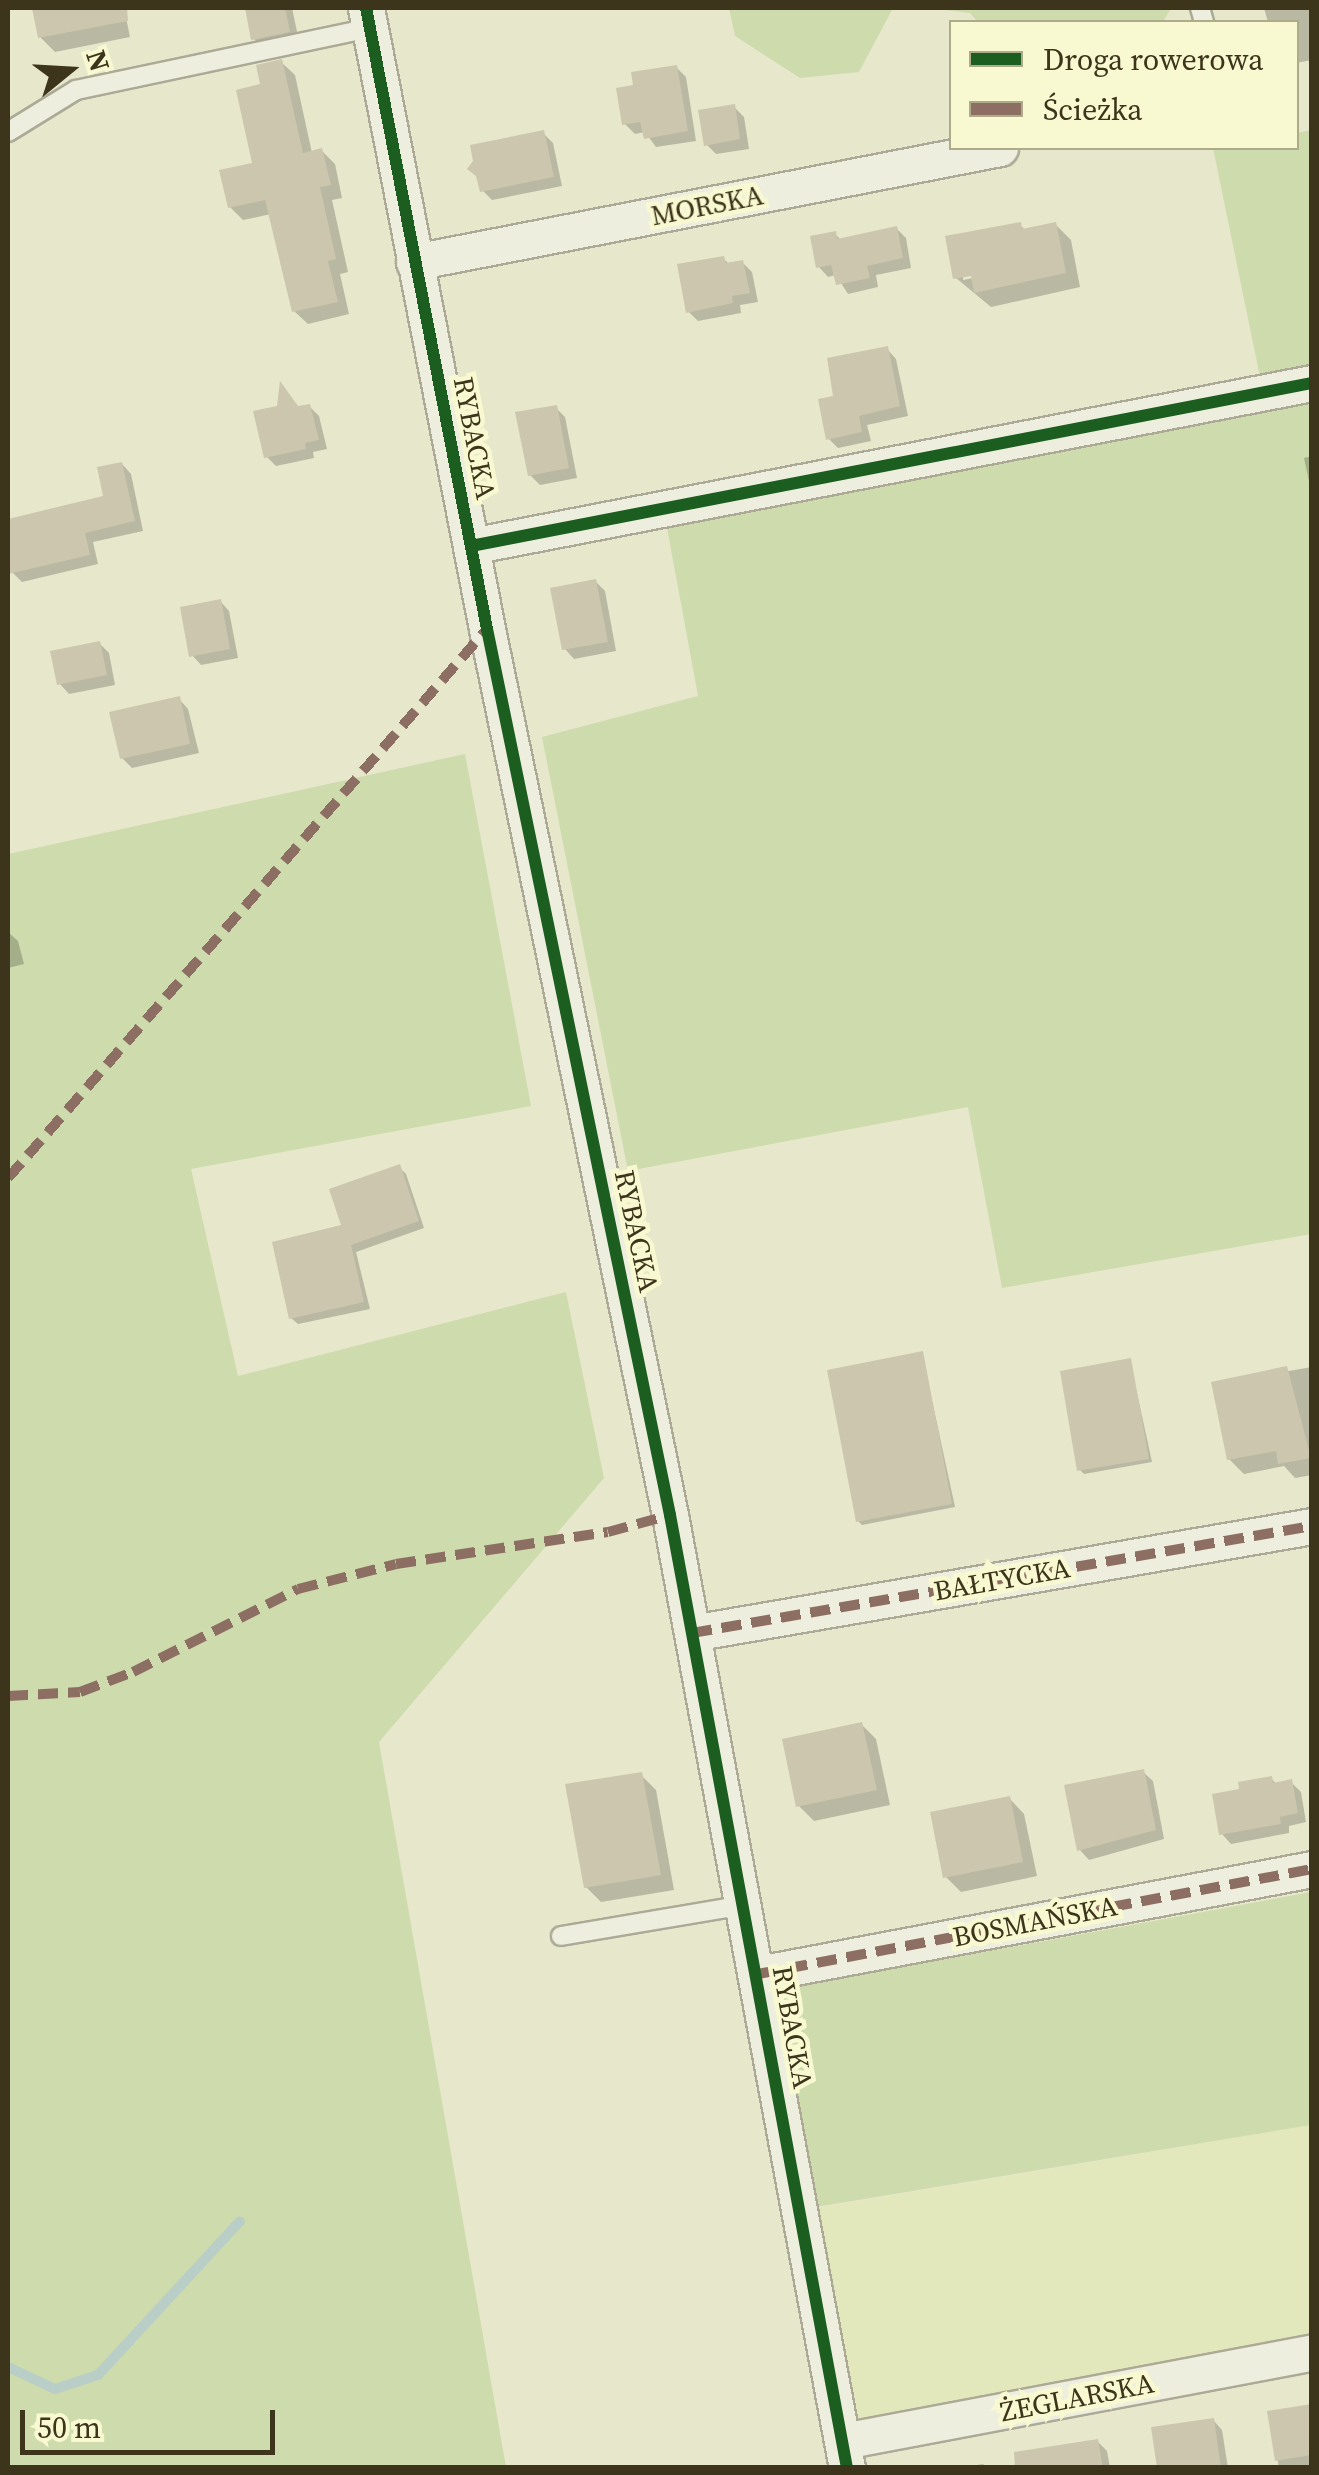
<!DOCTYPE html>
<html>
<head>
<meta charset="utf-8">
<style>
	body { margin:0 }
	#map { position:relative; width:1319px; height:2475px; overflow:hidden; background:#e7e7cc; font-family:"Source Serif 4",serif }
	div>[style] { position:absolute }
	.farmland>* { inset:0; background:#e3e8bc }
	.green>* { inset:0; background:#cddbad }
	.shadow>* { inset:0; background:#0003 }
	.stream>* { height:10px; margin:-5px; padding:0 5px; transform-origin:5px; border-radius:5px; background:#b8cec6 }
	.building>* { inset:0; background:#cbc6ad }
	.roads { filter:drop-shadow(2px 0 #acaa96) drop-shadow(-2px 0 #acaa96) drop-shadow(0 2px #acaa96) drop-shadow(0 -2px #acaa96) }
	.service>* { height:18px; margin:-9px; padding:0 9px; transform-origin:9px; border-radius:9px; background:#eeeedf }
	.minor>* { height:35px; margin:-17.5px; padding:0 17.5px; transform-origin:17.5px; border-radius:17.5px; background:#eeeedf }
	.quiet>* { height:10px; margin-top:-5px; transform-origin:0; background:repeating-linear-gradient(90deg,#8d6e63 0 20px,transparent 0 30px) }
	.cycleway>* { height:12px; margin:-6px; padding:0 6px; transform-origin:6px; border-radius:6px; background:#1b5e20 }
	span { translate:-50% -50%; white-space:nowrap; text-align:center; line-height:1.15; -webkit-text-stroke:9px #f8f9d1; paint-order:stroke }
	.street-label { font-size:28px; color:#3c351c }
	.frame { position:absolute; inset:0; border:10px solid #3c351c; pointer-events:none }
	.legend { position:absolute; left:949px; top:20px; width:350px; height:130px; box-sizing:border-box; background:#f8f9d1; border:2px solid #adab89; margin:0; padding:12px 18px; list-style:none; font-size:30px; color:#3c351c }
	.legend li { display:flex; align-items:center; gap:20px; height:50px }
	.legend b { width:50px; border:2px solid #adab89 }
	.north { position:absolute; left:20px; top:20px; width:100px; height:100px; -webkit-text-stroke:8px #f8f9d1; paint-order:stroke; rotate:72deg; font-size:28px; font-weight:700; line-height:40px; text-align:center; color:#3c351c }
	.north::after { content:''; display:block; margin:auto; width:35px; height:45px; background:#3c351c; clip-path:polygon(50% 0,100% 100%,50% 72%,0 100%) }
	.scale { position:absolute; left:20px; top:2410px; width:255px; height:45px; box-sizing:border-box; border:5px solid #3c351c; border-top:0; padding-left:12px; font-size:30px; line-height:35px; white-space:nowrap; color:#3c351c; -webkit-text-stroke:8px #f8f9d1; paint-order:stroke }
</style>
</head>
<body>
<div id="map">
	<div class="farmland">
		<div style="clip-path:polygon(1311px 2125px,1311px 2366px,861px 2455px,816px 2208px)"></div>
	</div>
	<div class="green">
		<div style="clip-path:polygon(729px 8px,893px 8px,859px 72px,800px 78px,735px 36px)"></div>
		<div style="clip-path:polygon(930px 8px,1171px 8px,1163px 22px,978px 22px,970px 13px)"></div>
		<div style="clip-path:polygon(1311px 130px,1311px 1234px,1002px 1288px,968px 1107px,628px 1171px,542px 737px,698px 696px,661px 495px,1260px 377px,1213px 148px,1296px 148px,1297px 133px)"></div>
		<div style="clip-path:polygon(465px 754px,531px 1106px,191px 1169px,238px 1376px,566px 1292px,604px 1478px,379px 1742px,506px 2467px,8px 2467px,8px 854px)"></div>
		<div style="clip-path:polygon(1311px 1892px,1311px 2125px,816px 2207px,772px 1991px)"></div>
	</div>
	<div class="shadow">
		<div style="clip-path:polygon(34px 8px,124px 8px,130px 37px,55px 52px,40px 37px)"></div>
		<div style="clip-path:polygon(245px 8px,292px 8px,299px 41px,263px 49px,254px 39px)"></div>
		<div style="clip-path:polygon(1264px 8px,1312px 8px,1312px 60px,1296px 63px,1296px 22px,1268px 22px)"></div>
		<div style="clip-path:polygon(281px 62px,295px 75px,312px 153px,322px 151px,335px 164px,342px 198px,332px 200px,348px 272px,340px 274px,349px 314px,308px 324px,294px 311px,271px 214px,243px 220px,230px 207px,256px 165px,263px 86px)"></div>
		<div style="clip-path:polygon(677px 68px,686px 77px,696px 141px,656px 147px,645px 132px,635px 134px,625px 124px,635px 87px)"></div>
		<div style="clip-path:polygon(734px 107px,744px 117px,749px 149px,716px 154px,706px 144px)"></div>
		<div style="clip-path:polygon(543px 133px,553px 143px,562px 186px,492px 200px,482px 190px)"></div>
		<div style="clip-path:polygon(evenodd,1020px 225px,1025px 230px,1056px 225px,1071px 240px,1080px 287px,991px 307px,956px 278px,1020px 225px,963px 274px,983px 276px,963px 280px,963px 274px)"></div>
		<div style="clip-path:polygon(896px 228px,906px 238px,911px 268px,876px 275px,878px 287px,848px 294px,836px 275px,828px 277px,819px 267px,835px 234px,841px 240px)"></div>
		<div style="clip-path:polygon(723px 258px,730px 265px,742px 262px,752px 272px,758px 302px,740px 305px,741px 313px,698px 321px,688px 311px)"></div>
		<div style="clip-path:polygon(887px 349px,896px 359px,908px 416px,867px 425px,871px 441px,838px 448px,828px 438px,835px 398px)"></div>
		<div style="clip-path:polygon(309px 406px,319px 416px,327px 449px,313px 452px,314px 458px,276px 466px,267px 457px)"></div>
		<div style="clip-path:polygon(556px 408px,565px 417px,577px 478px,540px 485px,530px 475px)"></div>
		<div style="clip-path:polygon(1312px 456px,1312px 495px,1304px 458px)"></div>
		<div style="clip-path:polygon(122px 464px,131px 474px,143px 531px,93px 542px,98px 564px,22px 582px,12px 572px,8px 554px,8px 522px,106px 498px)"></div>
		<div style="clip-path:polygon(596px 582px,605px 591px,616px 651px,574px 659px,565px 649px)"></div>
		<div style="clip-path:polygon(220px 601px,229px 611px,238px 658px,201px 665px,192px 655px)"></div>
		<div style="clip-path:polygon(99px 643px,109px 653px,115px 685px,69px 694px,60px 684px)"></div>
		<div style="clip-path:polygon(179px 699px,188px 709px,199px 753px,132px 768px,122px 758px)"></div>
		<div style="clip-path:polygon(8px 932px,18px 941px,24px 964px,8px 968px)"></div>
		<div style="clip-path:polygon(399px 1167px,406px 1174px,424px 1228px,356px 1252px,370px 1309px,298px 1324px,291px 1318px,344px 1226px)"></div>
		<div style="clip-path:polygon(922px 1354px,955px 1507px,862px 1525px,858px 1521px)"></div>
		<div style="clip-path:polygon(1130px 1361px,1152px 1462px,1084px 1474px,1079px 1469px)"></div>
		<div style="clip-path:polygon(1312px 1367px,1312px 1475px,1295px 1478px,1284px 1466px,1244px 1474px,1229px 1459px,1214px 1384px)"></div>
		<div style="clip-path:polygon(861px 1724px,876px 1739px,890px 1805px,814px 1821px,799px 1806px)"></div>
		<div style="clip-path:polygon(1143px 1772px,1153px 1781px,1164px 1839px,1089px 1860px,1080px 1850px)"></div>
		<div style="clip-path:polygon(641px 1775px,656px 1790px,674px 1890px,601px 1902px,586px 1887px)"></div>
		<div style="clip-path:polygon(1271px 1778px,1277px 1785px,1291px 1782px,1301px 1792px,1306px 1822px,1289px 1826px,1289px 1833px,1231px 1844px,1222px 1834px,1242px 1791px)"></div>
		<div style="clip-path:polygon(1010px 1799px,1024px 1814px,1037px 1876px,961px 1892px,946px 1877px)"></div>
		<div style="clip-path:polygon(1312px 2407px,1312px 2468px,1279px 2468px,1270px 2413px)"></div>
		<div style="clip-path:polygon(1213px 2420px,1222px 2430px,1228px 2468px,1160px 2468px)"></div>
		<div style="clip-path:polygon(1097px 2441px,1107px 2451px,1110px 2468px,1041px 2468px)"></div>
		<div style="clip-path:polygon(983px 2464px,987px 2468px,958px 2468px)"></div>
	</div>
	<div class="stream">
		<div style="left:8px;top:2367px;width:52px;rotate:25.1deg"></div>
		<div style="left:55px;top:2389px;width:45px;rotate:-18deg"></div>
		<div style="left:98px;top:2375px;width:209px;rotate:-47.3deg"></div>
	</div>
	<div class="building">
		<div style="clip-path:polygon(32px 8px,127px 8px,128px 21px,38px 38px)"></div>
		<div style="clip-path:polygon(245px 8px,285px 8px,290px 32px,251px 40px)"></div>
		<div style="clip-path:polygon(282px 59px,303px 153px,322px 148px,331px 185px,320px 187px,336px 259px,328px 261px,338px 302px,292px 312px,265px 200px,228px 208px,219px 170px,252px 163px,236px 90px,260px 84px,256px 65px)"></div>
		<div style="clip-path:polygon(677px 65px,688px 131px,644px 139px,640px 122px,622px 125px,616px 88px,633px 85px,631px 72px)"></div>
		<div style="clip-path:polygon(735px 104px,740px 139px,704px 146px,698px 110px)"></div>
		<div style="clip-path:polygon(544px 130px,554px 177px,480px 192px,476px 176px,467px 169px,473px 161px,470px 145px)"></div>
		<div style="clip-path:polygon(1021px 222px,1022px 229px,1056px 222px,1066px 273px,974px 293px,971px 276px,953px 279px,945px 236px)"></div>
		<div style="clip-path:polygon(897px 226px,903px 258px,867px 266px,870px 278px,836px 285px,831px 265px,816px 268px,810px 236px,836px 231px,837px 239px)"></div>
		<div style="clip-path:polygon(724px 256px,726px 263px,743px 260px,750px 293px,732px 296px,733px 303px,686px 313px,677px 264px)"></div>
		<div style="clip-path:polygon(888px 346px,900px 406px,859px 416px,862px 432px,826px 440px,818px 399px,833px 396px,827px 358px)"></div>
		<div style="clip-path:polygon(280px 381px,298px 406px,310px 404px,319px 440px,305px 443px,306px 449px,264px 458px,253px 411px,277px 406px)"></div>
		<div style="clip-path:polygon(557px 405px,569px 468px,528px 476px,515px 412px)"></div>
		<div style="clip-path:polygon(122px 462px,135px 521px,85px 533px,90px 555px,8px 574px,8px 519px,103px 496px,97px 467px)"></div>
		<div style="clip-path:polygon(596px 579px,608px 642px,562px 650px,550px 588px)"></div>
		<div style="clip-path:polygon(221px 599px,230px 649px,189px 657px,180px 607px)"></div>
		<div style="clip-path:polygon(100px 641px,107px 675px,57px 685px,50px 651px)"></div>
		<div style="clip-path:polygon(180px 696px,190px 744px,120px 759px,109px 712px)"></div>
		<div style="clip-path:polygon(400px 1164px,419px 1221px,351px 1245px,364px 1302px,289px 1319px,272px 1242px,341px 1225px,329px 1189px)"></div>
		<div style="clip-path:polygon(923px 1351px,952px 1504px,856px 1522px,827px 1370px)"></div>
		<div style="clip-path:polygon(1131px 1358px,1149px 1459px,1077px 1471px,1060px 1371px)"></div>
		<div style="clip-path:polygon(1287px 1366px,1311px 1458px,1278px 1464px,1276px 1451px,1227px 1460px,1211px 1382px)"></div>
		<div style="clip-path:polygon(862px 1722px,877px 1790px,796px 1807px,782px 1739px)"></div>
		<div style="clip-path:polygon(1144px 1769px,1156px 1830px,1077px 1851px,1064px 1785px)"></div>
		<div style="clip-path:polygon(642px 1772px,661px 1875px,584px 1888px,565px 1784px)"></div>
		<div style="clip-path:polygon(1272px 1776px,1273px 1783px,1292px 1779px,1298px 1813px,1280px 1817px,1281px 1824px,1219px 1835px,1212px 1794px,1239px 1789px,1238px 1782px)"></div>
		<div style="clip-path:polygon(1010px 1796px,1023px 1862px,943px 1878px,930px 1812px)"></div>
		<div style="clip-path:polygon(1312px 2404px,1312px 2455px,1275px 2461px,1267px 2411px)"></div>
		<div style="clip-path:polygon(1214px 2418px,1221px 2468px,1157px 2468px,1151px 2427px)"></div>
		<div style="clip-path:polygon(1098px 2439px,1103px 2468px,1015px 2468px,1014px 2452px)"></div>
	</div>
	<div class="roads">
		<div class="service">
			<div style="left:1200px;top:8px;width:15px;rotate:74deg"></div>
			<div style="left:8px;top:132px;width:80px;rotate:-31.7deg"></div>
			<div style="left:76px;top:90px;width:300px;rotate:-11.9deg"></div>
			<div style="left:561px;top:1936px;width:187px;rotate:-9.6deg"></div>
		</div>
		<div class="minor">
			<div style="left:366px;top:8px;width:633px;rotate:78.97deg"></div>
			<div style="left:487px;top:629px;width:905px;rotate:78.33deg"></div>
			<div style="left:670px;top:1515px;width:969px;rotate:79.48deg"></div>
			<div style="left:414px;top:262px;width:597px;rotate:-11.01deg"></div>
			<div style="left:471px;top:546px;width:857px;rotate:-10.97deg"></div>
			<div style="left:692px;top:1633px;width:629px;rotate:-9.79deg"></div>
			<div style="left:758px;top:1974px;width:564px;rotate:-10.73deg"></div>
			<div style="left:843px;top:2441px;width:477px;rotate:-10.7deg"></div>
		</div>
	</div>
	<div class="quiet">
		<div style="left:8px;top:1178px;width:729px;rotate:-48.9deg"></div>
		<div style="left:692px;top:1633px;width:629px;rotate:-9.79deg"></div>
		<div style="left:8px;top:1696px;width:72px;rotate:-3.2deg"></div>
		<div style="left:80px;top:1692px;width:57px;rotate:-20.7deg"></div>
		<div style="left:133px;top:1672px;width:185px;rotate:-26.7deg"></div>
		<div style="left:298px;top:1589px;width:101px;rotate:-14.3deg"></div>
		<div style="left:396px;top:1564px;width:214px;rotate:-8.6deg"></div>
		<div style="left:608px;top:1532px;width:64px;rotate:-15.3deg"></div>
		<div style="left:758px;top:1974px;width:564px;rotate:-10.73deg"></div>
	</div>
	<div class="cycleway">
		<div style="left:366px;top:8px;width:633px;rotate:78.97deg"></div>
		<div style="left:487px;top:629px;width:905px;rotate:78.33deg"></div>
		<div style="left:670px;top:1515px;width:969px;rotate:79.48deg"></div>
		<div style="left:471px;top:546px;width:857px;rotate:-10.97deg"></div>
	</div>
	<div class="street-label">
		<span style="left:707px;top:205px;rotate:-11deg">MORSKA</span>
		<span style="left:475px;top:438px;rotate:79deg">RYBACKA</span>
		<span style="left:637px;top:1231px;rotate:78deg">RYBACKA</span>
		<span style="left:1002px;top:1579px;rotate:-10deg">BAŁTYCKA</span>
		<span style="left:1035px;top:1921px;rotate:-11deg">BOSMAŃSKA</span>
		<span style="left:793px;top:2027px;rotate:80deg">RYBACKA</span>
		<span style="left:1077px;top:2397px;rotate:-11deg">ŻEGLARSKA</span>
	</div>
	<div class="frame"></div>
	<ul class="legend">
	<li><b style="height:12px;background:#1b5e20"></b>Droga rowerowa</li>
	<li><b style="height:12px;background:#8d6e63"></b>Ścieżka</li>
	</ul>
	<div class="north">N</div>
	<div class="scale">50 m</div>
</div>
</body>
</html>
